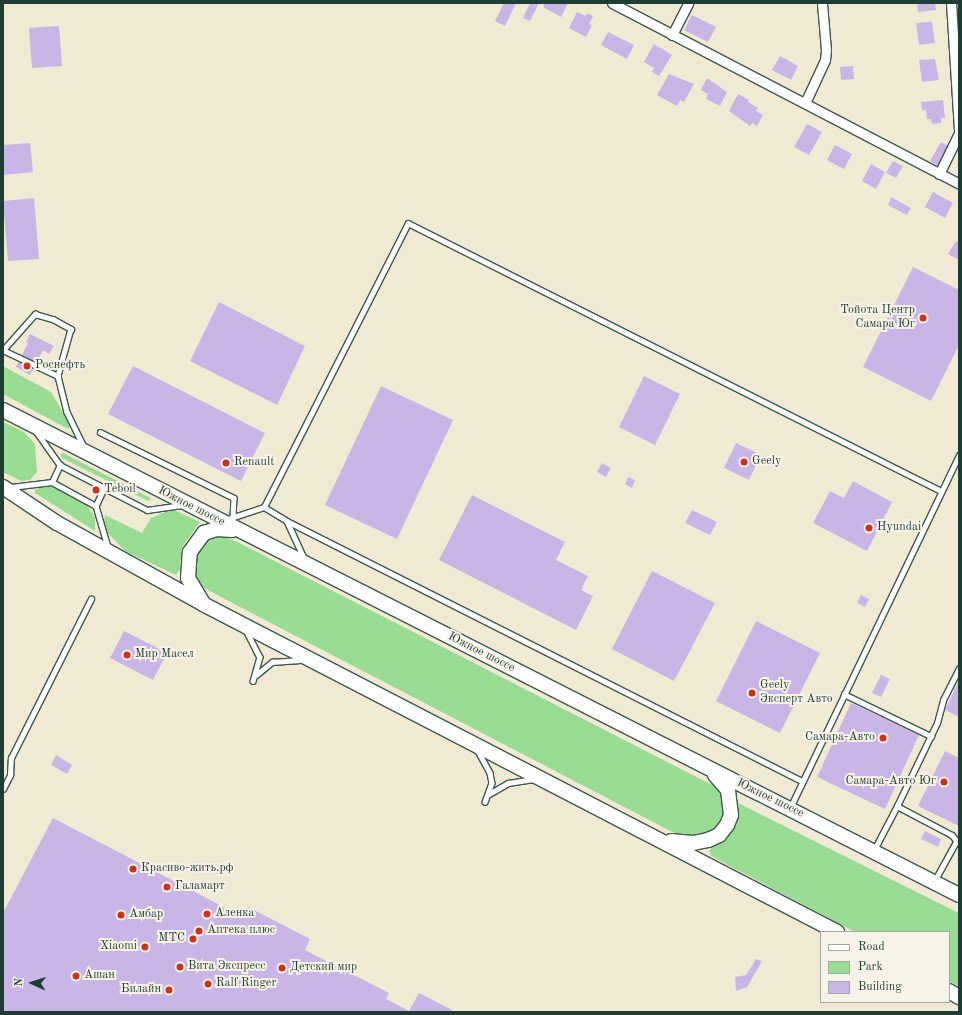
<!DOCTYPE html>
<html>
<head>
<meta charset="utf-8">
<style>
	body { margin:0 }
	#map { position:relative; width:962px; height:1015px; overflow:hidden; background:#f0ead4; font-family:"Old Standard TT",serif }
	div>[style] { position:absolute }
	.green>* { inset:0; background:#9adc93 }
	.building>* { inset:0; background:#c9b6e6 }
	.roads { filter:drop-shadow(1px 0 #3e574c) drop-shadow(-1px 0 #3e574c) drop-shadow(0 1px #3e574c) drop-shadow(0 -1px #3e574c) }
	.lane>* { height:4.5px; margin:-2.25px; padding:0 2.25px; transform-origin:2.25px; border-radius:2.25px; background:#fff }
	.street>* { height:9px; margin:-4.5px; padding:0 4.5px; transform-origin:4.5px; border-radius:4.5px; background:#fff }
	.primary>* { height:14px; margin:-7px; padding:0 7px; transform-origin:7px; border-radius:7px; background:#fff }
	.dots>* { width:11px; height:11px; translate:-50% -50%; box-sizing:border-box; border:2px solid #f7f3e8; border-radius:50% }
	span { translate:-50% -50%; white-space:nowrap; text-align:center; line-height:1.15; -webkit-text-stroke:4px #f7f3e8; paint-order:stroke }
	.poi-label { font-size:12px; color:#1f3d34 }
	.right { translate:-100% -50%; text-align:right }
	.left { translate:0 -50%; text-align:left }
	.street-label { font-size:12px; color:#1f3d34 }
	.frame { position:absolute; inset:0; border:4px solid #1f3d34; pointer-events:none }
	.legend { position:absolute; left:820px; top:931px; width:130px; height:72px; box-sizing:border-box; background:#f7f3e8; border:1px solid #a1aaa0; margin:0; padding:5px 7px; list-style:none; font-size:12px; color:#1f3d34 }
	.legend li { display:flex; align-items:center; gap:8px; height:20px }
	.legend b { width:20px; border:1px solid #a1aaa0 }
	.north { position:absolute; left:12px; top:963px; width:40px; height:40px; -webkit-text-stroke:3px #f7f3e8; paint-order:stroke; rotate:273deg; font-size:11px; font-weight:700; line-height:16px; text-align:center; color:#1f3d34 }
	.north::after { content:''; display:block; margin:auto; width:14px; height:18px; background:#1f3d34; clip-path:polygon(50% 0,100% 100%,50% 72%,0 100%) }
</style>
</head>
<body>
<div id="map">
	<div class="green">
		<div style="clip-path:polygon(3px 366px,51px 392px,71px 426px,68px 429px,3px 394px)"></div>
		<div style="clip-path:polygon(3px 422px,24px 432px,35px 444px,37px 472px,30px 480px,21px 481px,3px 472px)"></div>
		<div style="clip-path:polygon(63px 453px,149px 497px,151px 499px,148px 501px,62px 458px,60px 454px)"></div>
		<div style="clip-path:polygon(43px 485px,49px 485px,86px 504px,95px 517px,95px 531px,35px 493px,35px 490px)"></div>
		<div style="clip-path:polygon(172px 509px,200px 522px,182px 547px,180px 569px,176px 575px,125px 551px,103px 528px,105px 515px,142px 533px,151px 518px)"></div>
		<div style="clip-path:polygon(218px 532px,718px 788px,724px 797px,725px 814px,720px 824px,709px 834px,693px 839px,680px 836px,219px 596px,199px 585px,194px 578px,198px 541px)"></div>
		<div style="clip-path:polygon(738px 803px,959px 913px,959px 986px,949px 981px,949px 932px,855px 932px,711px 856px,709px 851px,712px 847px,725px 840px,733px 829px)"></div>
	</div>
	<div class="building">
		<div style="clip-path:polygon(504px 3px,516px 3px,505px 26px,495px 21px)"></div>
		<div style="clip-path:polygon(530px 3px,539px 3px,530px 21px,523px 18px)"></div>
		<div style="clip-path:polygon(545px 3px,568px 3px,561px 17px,543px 7px)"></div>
		<div style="clip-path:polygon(917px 3px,935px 3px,936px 10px,918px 12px)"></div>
		<div style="clip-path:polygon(577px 12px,586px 16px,587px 13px,593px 16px,589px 24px,592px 25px,586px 37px,569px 28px)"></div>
		<div style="clip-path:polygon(692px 15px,716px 27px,708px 42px,684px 30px)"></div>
		<div style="clip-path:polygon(932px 22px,935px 43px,919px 45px,916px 23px)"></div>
		<div style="clip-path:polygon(59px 26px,62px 66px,32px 68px,29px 28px)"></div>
		<div style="clip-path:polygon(608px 32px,634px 45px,627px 59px,601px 45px)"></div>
		<div style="clip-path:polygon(654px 44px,672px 55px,659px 76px,652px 72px,654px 68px,644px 62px)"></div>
		<div style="clip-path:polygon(780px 56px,798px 66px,791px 80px,772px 70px)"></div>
		<div style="clip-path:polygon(935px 59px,939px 80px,922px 82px,919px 60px)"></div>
		<div style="clip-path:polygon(853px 66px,854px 79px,841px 80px,840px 67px)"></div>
		<div style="clip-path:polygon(669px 74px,694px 84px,684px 102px,680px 100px,677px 106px,657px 95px)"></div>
		<div style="clip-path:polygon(707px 78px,727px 92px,720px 106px,706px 99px,708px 94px,701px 90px)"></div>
		<div style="clip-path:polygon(738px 94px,749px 100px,748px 102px,758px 108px,756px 111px,763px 115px,757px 126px,752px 123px,750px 126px,729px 111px)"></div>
		<div style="clip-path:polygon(943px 100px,945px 118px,941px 118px,941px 123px,932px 124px,931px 119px,927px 119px,926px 110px,922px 110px,921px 102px)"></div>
		<div style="clip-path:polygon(807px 124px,822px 132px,809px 155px,794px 147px)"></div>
		<div style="clip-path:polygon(941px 142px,950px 147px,939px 166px,930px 161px)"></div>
		<div style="clip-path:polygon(30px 143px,33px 172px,3px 175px,3px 145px)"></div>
		<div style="clip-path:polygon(835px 145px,852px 154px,844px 169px,827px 160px)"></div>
		<div style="clip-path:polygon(893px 161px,903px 166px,896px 178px,886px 173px)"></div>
		<div style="clip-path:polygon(871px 164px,885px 172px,876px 189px,862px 181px)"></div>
		<div style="clip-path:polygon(933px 192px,953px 203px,945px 218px,925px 207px)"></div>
		<div style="clip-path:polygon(891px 197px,911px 208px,907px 215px,888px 205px)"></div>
		<div style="clip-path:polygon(34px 198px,39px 259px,8px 261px,3px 201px)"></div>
		<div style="clip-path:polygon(956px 241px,959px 243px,959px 260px,948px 254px)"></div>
		<div style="clip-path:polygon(913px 267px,959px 290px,959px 345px,931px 401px,863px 367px)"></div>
		<div style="clip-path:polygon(219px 302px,305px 346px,277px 405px,190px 361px)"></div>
		<div style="clip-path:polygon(30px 334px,54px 346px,49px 354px,43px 350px,30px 375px,16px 367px,28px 343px,26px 342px)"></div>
		<div style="clip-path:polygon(133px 366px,265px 433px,241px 481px,108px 414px)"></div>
		<div style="clip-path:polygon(644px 376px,680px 394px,655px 445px,619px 427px)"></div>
		<div style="clip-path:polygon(381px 386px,453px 420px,397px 539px,325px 505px)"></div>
		<div style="clip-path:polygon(736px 443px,761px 455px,749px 480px,724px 468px)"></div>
		<div style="clip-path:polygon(602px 463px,611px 468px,606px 477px,597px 472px)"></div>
		<div style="clip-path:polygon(628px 477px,635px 480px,632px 488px,625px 484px)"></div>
		<div style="clip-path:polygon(853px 481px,892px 502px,867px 551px,813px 523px,830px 491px,844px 498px)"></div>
		<div style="clip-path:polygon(472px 495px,565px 542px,556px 560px,588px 576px,581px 590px,593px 596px,576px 630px,439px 560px)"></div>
		<div style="clip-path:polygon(692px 510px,717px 522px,710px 535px,685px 523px)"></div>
		<div style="clip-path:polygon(652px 571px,715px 603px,674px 681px,612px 649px)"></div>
		<div style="clip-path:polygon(861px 595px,869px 599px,865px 607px,857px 603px)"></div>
		<div style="clip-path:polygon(756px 621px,820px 653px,780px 733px,716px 701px)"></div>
		<div style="clip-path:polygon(124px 631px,167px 653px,153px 680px,110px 658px)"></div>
		<div style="clip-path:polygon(881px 675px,890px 679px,881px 697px,872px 693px)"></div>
		<div style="clip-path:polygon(959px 680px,959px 717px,945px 710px)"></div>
		<div style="clip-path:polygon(851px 703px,919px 735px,885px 809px,817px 777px)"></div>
		<div style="clip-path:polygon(945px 751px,959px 758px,959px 826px,918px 806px)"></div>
		<div style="clip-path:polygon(56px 755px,72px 765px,67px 774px,51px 765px)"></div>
		<div style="clip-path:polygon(53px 818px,243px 917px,248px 907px,310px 939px,305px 950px,389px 993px,386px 999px,409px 1011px,419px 993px,452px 1010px,451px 1012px,3px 1012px,3px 913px)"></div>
		<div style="clip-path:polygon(925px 831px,941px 839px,938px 847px,921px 839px)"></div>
		<div style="clip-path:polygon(756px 959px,762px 961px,747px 987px,736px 991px,735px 977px,746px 975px)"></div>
	</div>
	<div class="roads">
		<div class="lane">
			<div style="left:4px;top:349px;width:47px;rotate:-48.5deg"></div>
			<div style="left:35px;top:314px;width:19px;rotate:16deg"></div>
			<div style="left:53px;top:319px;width:21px;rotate:29deg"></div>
			<div style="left:71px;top:329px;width:49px;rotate:105.5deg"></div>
			<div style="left:3px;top:350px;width:61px;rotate:25.3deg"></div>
			<div style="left:58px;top:376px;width:37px;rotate:76deg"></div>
			<div style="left:67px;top:412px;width:39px;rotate:64deg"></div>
			<div style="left:36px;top:431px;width:42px;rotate:54.8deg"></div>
			<div style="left:60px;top:465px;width:98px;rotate:27.3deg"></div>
			<div style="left:147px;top:510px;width:35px;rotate:-8deg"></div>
			<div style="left:100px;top:432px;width:149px;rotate:26.2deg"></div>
			<div style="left:234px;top:498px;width:19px;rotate:93deg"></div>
			<div style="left:52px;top:482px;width:19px;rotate:-65deg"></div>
			<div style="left:11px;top:487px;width:41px;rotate:-7deg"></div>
			<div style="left:52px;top:482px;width:50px;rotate:28.6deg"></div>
			<div style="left:105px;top:487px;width:21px;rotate:115deg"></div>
			<div style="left:96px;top:506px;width:43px;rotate:73.7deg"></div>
			<div style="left:264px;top:507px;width:27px;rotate:31deg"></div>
			<div style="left:287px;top:521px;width:577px;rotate:26.79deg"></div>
			<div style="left:225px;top:520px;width:41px;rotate:-18.4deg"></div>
			<div style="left:264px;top:507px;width:318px;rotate:-63.1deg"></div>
			<div style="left:408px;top:223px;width:597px;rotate:26.69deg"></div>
			<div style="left:287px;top:521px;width:41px;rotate:65.3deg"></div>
			<div style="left:247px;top:632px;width:28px;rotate:63deg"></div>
			<div style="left:260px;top:657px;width:25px;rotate:106deg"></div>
			<div style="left:256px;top:675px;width:21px;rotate:-39deg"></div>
			<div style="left:272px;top:662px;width:28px;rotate:-4deg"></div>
			<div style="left:844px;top:694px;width:97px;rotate:25.8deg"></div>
			<div style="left:478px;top:751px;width:25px;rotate:61deg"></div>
			<div style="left:490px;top:773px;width:10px;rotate:79deg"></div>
			<div style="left:492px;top:783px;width:20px;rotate:110deg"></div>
			<div style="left:3px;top:789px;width:16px;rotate:-63deg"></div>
			<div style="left:10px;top:775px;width:17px;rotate:-87deg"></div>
			<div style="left:11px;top:758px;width:178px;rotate:-63.3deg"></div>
			<div style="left:489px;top:794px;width:22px;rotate:-30deg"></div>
			<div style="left:508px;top:783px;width:24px;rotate:-9deg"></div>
			<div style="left:897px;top:806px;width:92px;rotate:-64.3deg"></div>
			<div style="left:937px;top:723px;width:24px;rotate:-75deg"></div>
			<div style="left:943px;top:700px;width:35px;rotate:-63deg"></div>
			<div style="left:790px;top:808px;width:391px;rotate:-64.4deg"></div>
			<div style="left:874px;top:850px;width:50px;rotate:-62.4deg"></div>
			<div style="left:897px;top:806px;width:62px;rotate:27.8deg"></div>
			<div style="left:952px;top:835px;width:8px;rotate:50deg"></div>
			<div style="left:957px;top:841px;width:46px;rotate:118.8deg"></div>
		</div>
		<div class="street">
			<div style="left:612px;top:3px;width:391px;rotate:27.5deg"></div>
			<div style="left:951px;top:3px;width:128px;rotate:86.4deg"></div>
			<div style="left:672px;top:35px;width:36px;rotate:-63deg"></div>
			<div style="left:805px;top:103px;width:47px;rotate:-65.1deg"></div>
			<div style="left:825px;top:60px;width:10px;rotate:-84deg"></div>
			<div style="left:826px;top:50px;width:47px;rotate:-94.9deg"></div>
			<div style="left:939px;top:174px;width:46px;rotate:-64deg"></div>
		</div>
		<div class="primary">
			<div style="left:3px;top:410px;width:1072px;rotate:26.9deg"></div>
			<div style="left:3px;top:487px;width:65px;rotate:33.7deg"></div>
			<div style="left:57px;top:523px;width:167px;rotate:29deg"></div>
			<div style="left:203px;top:604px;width:714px;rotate:27.35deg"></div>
			<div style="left:203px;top:603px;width:29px;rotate:-121deg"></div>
			<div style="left:188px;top:578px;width:26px;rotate:-86deg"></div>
			<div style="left:190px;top:552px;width:24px;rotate:-54deg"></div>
			<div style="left:204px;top:533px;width:13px;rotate:-18deg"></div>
			<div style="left:216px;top:529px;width:16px;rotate:4deg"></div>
			<div style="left:671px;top:841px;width:22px;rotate:5deg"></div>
			<div style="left:693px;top:843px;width:15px;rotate:-11deg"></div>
			<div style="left:708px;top:840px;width:12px;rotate:-24deg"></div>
			<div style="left:719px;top:835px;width:13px;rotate:-51deg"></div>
			<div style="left:727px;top:825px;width:11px;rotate:-68deg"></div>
			<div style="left:731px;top:815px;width:25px;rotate:-97deg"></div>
			<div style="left:728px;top:790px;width:20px;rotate:-131deg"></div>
			<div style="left:949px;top:991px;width:12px;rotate:31deg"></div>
		</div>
	</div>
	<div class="dots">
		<div style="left:923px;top:318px;background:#c8321e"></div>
		<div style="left:27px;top:366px;background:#c8321e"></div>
		<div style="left:744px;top:462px;background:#c8321e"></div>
		<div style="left:226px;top:463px;background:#c8321e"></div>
		<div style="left:96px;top:490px;background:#c8321e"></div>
		<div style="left:869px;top:528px;background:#c8321e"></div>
		<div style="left:127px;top:655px;background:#c8321e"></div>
		<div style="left:752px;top:693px;background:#c8321e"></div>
		<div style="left:883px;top:738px;background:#c8321e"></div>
		<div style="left:944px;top:782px;background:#c8321e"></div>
		<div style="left:133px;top:869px;background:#c8321e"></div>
		<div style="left:167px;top:887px;background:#c8321e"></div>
		<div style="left:207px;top:914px;background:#c8321e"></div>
		<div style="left:121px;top:915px;background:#c8321e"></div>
		<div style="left:199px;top:931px;background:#c8321e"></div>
		<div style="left:193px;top:939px;background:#c8321e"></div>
		<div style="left:145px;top:947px;background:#c8321e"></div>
		<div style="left:180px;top:967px;background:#c8321e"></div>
		<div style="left:282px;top:968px;background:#c8321e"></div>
		<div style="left:76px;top:976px;background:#c8321e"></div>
		<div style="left:208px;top:984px;background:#c8321e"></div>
		<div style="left:169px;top:990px;background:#c8321e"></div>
	</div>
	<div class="poi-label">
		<span class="right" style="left:915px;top:318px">Тойота Центр<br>Самара Юг</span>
		<span class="left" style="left:35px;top:366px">Роснефть</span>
		<span class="left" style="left:752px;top:462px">Geely</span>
		<span class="left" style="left:234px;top:463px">Renault</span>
		<span class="left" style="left:104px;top:490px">Teboil</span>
		<span class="left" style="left:877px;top:528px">Hyundai</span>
		<span class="left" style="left:135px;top:655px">Мир Масел</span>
		<span class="left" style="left:760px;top:693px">Geely<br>Эксперт Авто</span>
		<span class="right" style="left:875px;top:738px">Самара-Авто</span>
		<span class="right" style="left:936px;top:782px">Самара-Авто Юг</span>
		<span class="left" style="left:141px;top:869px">Красиво-жить.рф</span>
		<span class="left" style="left:175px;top:887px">Галамарт</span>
		<span class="left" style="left:215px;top:914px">Аленка</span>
		<span class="left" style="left:129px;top:915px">Амбар</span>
		<span class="left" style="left:207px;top:931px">Аптека плюс</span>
		<span class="right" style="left:185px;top:939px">МТС</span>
		<span class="right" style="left:137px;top:947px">Xiaomi</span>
		<span class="left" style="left:188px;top:967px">Вита Экспресс</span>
		<span class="left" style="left:290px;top:968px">Детский мир</span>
		<span class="left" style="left:84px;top:976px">Ашан</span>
		<span class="left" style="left:216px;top:984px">Ralf Ringer</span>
		<span class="right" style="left:161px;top:990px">Билайн</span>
	</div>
	<div class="street-label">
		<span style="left:191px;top:507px;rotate:27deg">Южное шоссе</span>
		<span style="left:481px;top:653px;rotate:27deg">Южное шоссе</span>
		<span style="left:770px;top:799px;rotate:26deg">Южное шоссе</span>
	</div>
	<div class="frame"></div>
	<ul class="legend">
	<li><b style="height:5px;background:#fff"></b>Road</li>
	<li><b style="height:11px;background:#9adc93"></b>Park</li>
	<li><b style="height:11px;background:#c9b6e6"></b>Building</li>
	</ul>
	<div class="north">N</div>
</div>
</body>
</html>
